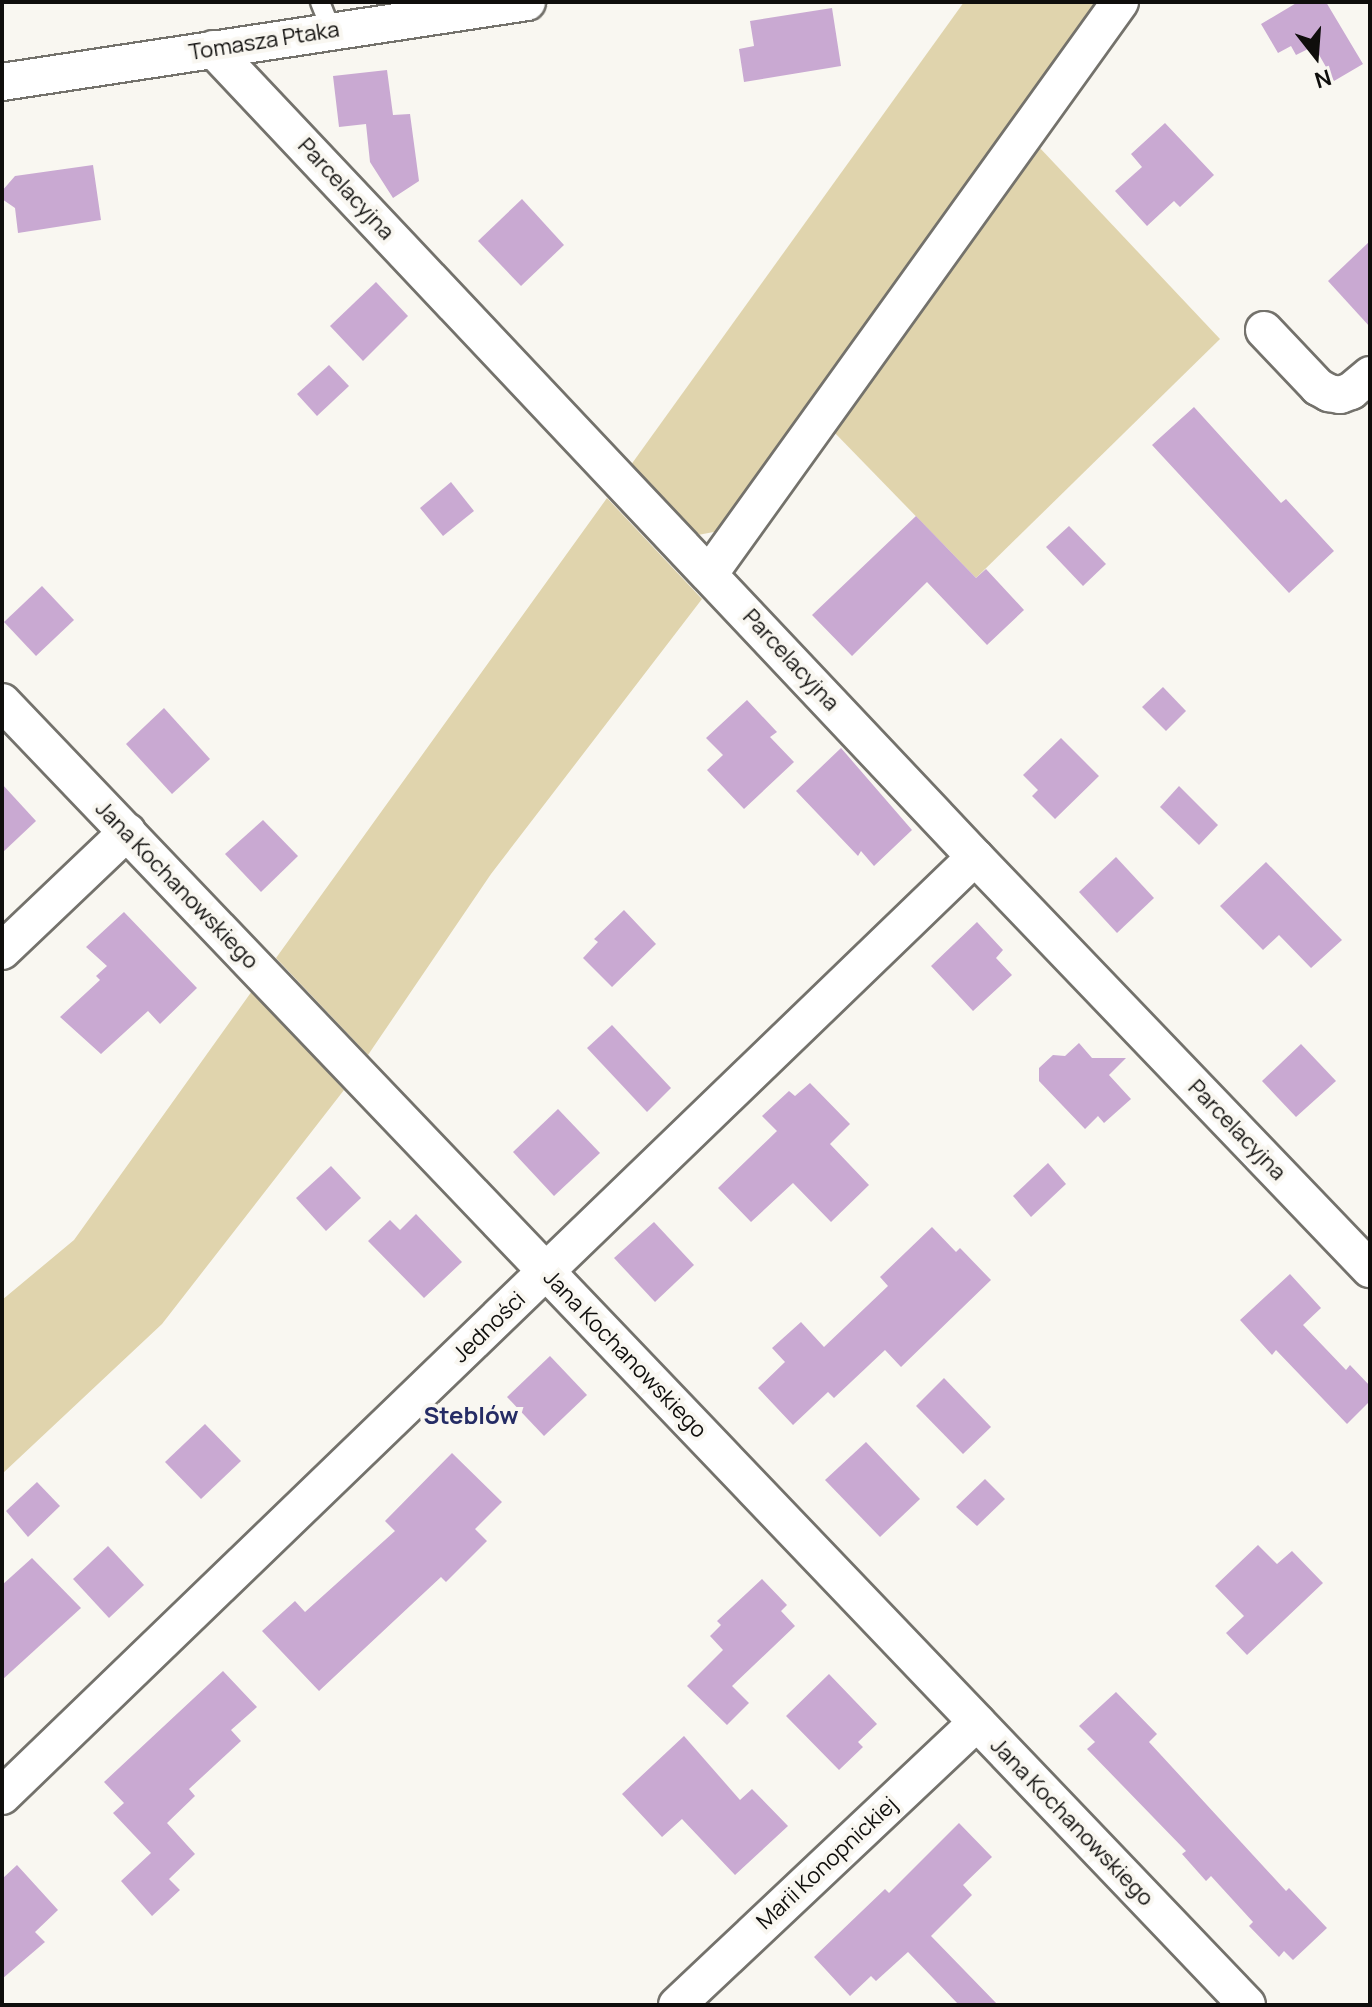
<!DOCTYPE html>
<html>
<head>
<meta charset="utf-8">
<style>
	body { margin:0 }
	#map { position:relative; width:1372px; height:2007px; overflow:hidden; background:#f9f7f1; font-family:Manrope,sans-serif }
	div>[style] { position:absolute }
	.green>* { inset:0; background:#e0d4ad }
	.building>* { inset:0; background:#c9a9d2 }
	.roads { filter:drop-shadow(2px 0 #74726c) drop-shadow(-2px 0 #74726c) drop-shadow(0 2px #74726c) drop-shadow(0 -2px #74726c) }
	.service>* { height:18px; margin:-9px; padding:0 9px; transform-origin:9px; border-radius:9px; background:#fff }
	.minor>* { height:36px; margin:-18px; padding:0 18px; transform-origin:18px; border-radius:18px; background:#fff }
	span { translate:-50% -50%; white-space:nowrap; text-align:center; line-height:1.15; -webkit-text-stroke:8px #f9f7f1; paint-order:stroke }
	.street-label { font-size:22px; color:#0f0e0c }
	.neighbourhood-label { font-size:24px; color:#252c65; font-weight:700 }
	.frame { position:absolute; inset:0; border:4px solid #0f0e0c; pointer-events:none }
	.north { position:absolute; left:1276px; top:16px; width:80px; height:80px; -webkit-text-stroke:6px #f9f7f1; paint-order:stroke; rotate:163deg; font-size:22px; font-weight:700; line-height:32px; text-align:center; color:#0f0e0c }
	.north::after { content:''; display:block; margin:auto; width:28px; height:36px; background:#0f0e0c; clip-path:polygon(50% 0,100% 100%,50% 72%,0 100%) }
</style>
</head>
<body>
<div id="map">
	<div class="green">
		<div style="clip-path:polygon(964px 2px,1101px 2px,724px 530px,698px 535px,681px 525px,628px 469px)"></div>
		<div style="clip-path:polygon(1039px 147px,1220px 339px,976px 578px,831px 429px)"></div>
		<div style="clip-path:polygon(607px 498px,702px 599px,491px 874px,368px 1055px,276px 958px)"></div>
		<div style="clip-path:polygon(252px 991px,344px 1090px,162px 1324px,2px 1474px,2px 1300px,74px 1240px)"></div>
	</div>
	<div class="building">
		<div style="clip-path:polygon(1298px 2px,1326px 2px,1363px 64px,1334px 81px,1314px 46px,1296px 55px,1291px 46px,1278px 53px,1261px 24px)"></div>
		<div style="clip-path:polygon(832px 8px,841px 66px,744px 82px,739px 49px,754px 46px,750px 21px)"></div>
		<div style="clip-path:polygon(387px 70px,393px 115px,410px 114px,419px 181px,393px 198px,370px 162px,366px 124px,339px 127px,333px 76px)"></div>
		<div style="clip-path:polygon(1165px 123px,1214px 175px,1180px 207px,1174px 201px,1147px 226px,1115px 191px,1142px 167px,1131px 154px)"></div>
		<div style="clip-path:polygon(93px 165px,101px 220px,18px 233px,15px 208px,2px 199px,2px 191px,15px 176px)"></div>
		<div style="clip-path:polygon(522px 199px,564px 245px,521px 286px,478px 241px)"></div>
		<div style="clip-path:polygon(1370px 241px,1370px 327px,1328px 281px)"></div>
		<div style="clip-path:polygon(376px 282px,408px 316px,363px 361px,330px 326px)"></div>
		<div style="clip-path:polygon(329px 365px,349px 386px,317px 416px,297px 394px)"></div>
		<div style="clip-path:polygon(1194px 407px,1281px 503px,1286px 499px,1334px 551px,1289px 593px,1152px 445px)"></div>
		<div style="clip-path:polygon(451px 482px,474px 511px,443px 536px,420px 508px)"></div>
		<div style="clip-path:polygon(916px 516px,976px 578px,986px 569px,1024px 610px,987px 645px,927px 582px,852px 656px,812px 615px)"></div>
		<div style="clip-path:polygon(1069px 526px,1106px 564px,1083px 586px,1046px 547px)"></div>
		<div style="clip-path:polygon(42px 586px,74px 620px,36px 656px,4px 622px)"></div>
		<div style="clip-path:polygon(1163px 687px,1186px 711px,1166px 731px,1142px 707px)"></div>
		<div style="clip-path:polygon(747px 700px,777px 732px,770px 737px,794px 762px,744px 809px,707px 770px,723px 755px,706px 738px)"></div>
		<div style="clip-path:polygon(164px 708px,210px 759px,172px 794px,126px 744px)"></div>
		<div style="clip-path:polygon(1061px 738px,1099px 776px,1055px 819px,1032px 796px,1038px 790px,1023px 775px)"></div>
		<div style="clip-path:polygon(841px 748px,912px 830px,874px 866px,861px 851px,858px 856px,796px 791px)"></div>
		<div style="clip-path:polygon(2px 784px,36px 821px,2px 853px)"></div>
		<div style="clip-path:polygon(1179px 786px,1218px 825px,1199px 845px,1160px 807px)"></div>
		<div style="clip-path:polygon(263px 820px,298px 856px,261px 892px,225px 854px)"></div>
		<div style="clip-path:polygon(1116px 857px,1154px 898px,1117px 933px,1079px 892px)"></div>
		<div style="clip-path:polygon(1266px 862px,1342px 940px,1311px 968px,1279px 935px,1263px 950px,1220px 906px)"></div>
		<div style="clip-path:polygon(624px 910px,656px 944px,612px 987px,583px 958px,598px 942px,594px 939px)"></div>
		<div style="clip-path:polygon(124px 912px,197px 988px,160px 1024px,148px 1011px,101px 1054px,60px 1017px,100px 980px,96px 976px,107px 966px,86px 947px)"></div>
		<div style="clip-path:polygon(977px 922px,1003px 950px,996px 958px,1012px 975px,973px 1011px,931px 966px)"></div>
		<div style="clip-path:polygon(612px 1025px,671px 1088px,647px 1112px,587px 1048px)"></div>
		<div style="clip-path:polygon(1079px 1043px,1092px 1058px,1126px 1058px,1109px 1075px,1131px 1099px,1104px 1123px,1098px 1116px,1085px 1129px,1039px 1081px,1039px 1068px,1053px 1055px,1065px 1056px)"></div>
		<div style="clip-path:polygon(1301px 1044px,1336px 1081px,1296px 1117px,1262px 1081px)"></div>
		<div style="clip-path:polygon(810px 1083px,850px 1124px,830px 1144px,869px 1185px,831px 1222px,793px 1183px,751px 1222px,718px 1188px,777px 1131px,762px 1116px,789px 1091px,795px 1096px)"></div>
		<div style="clip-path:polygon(558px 1109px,600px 1153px,554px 1196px,513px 1152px)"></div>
		<div style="clip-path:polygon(1048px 1163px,1066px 1184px,1031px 1217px,1013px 1196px)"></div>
		<div style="clip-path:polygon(331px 1166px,361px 1198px,326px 1231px,296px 1198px)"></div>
		<div style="clip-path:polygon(416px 1214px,462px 1262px,424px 1298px,368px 1241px,390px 1220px,400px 1230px)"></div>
		<div style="clip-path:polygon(654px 1222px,694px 1265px,655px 1302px,614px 1258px)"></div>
		<div style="clip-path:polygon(932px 1227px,956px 1252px,960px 1248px,991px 1280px,901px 1367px,885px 1350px,834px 1398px,828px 1392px,793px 1425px,758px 1388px,785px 1362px,772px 1348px,801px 1322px,824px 1347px,888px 1286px,880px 1277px)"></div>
		<div style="clip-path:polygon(1290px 1274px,1321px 1308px,1303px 1325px,1346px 1370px,1350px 1365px,1370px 1386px,1370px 1401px,1347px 1424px,1276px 1350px,1272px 1355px,1240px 1320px)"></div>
		<div style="clip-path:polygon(550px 1356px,587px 1395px,544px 1436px,507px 1397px)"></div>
		<div style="clip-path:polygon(944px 1378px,991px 1427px,963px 1454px,916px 1406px)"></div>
		<div style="clip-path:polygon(205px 1424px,241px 1461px,201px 1499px,165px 1462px)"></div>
		<div style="clip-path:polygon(866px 1442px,920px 1499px,880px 1537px,825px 1480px)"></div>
		<div style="clip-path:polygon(452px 1453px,502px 1502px,475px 1529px,487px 1541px,446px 1582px,441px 1577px,319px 1691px,262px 1631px,295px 1601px,305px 1612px,395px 1531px,385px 1521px)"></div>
		<div style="clip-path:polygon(985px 1479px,1005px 1499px,977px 1526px,956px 1507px)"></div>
		<div style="clip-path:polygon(37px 1482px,60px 1506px,28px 1537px,6px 1511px)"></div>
		<div style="clip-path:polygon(1258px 1545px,1277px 1564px,1292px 1551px,1323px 1583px,1247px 1655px,1226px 1633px,1244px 1616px,1215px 1586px)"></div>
		<div style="clip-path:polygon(108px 1546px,144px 1585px,109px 1618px,73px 1579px)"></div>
		<div style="clip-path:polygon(32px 1558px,81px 1608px,2px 1680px,2px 1585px)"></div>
		<div style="clip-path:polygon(762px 1579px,787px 1605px,781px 1611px,795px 1626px,732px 1686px,749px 1703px,727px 1725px,687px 1686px,723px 1650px,710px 1636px,721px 1625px,717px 1621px)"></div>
		<div style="clip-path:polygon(223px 1671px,257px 1707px,231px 1730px,241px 1741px,189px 1789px,195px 1796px,167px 1823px,195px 1854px,169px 1879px,180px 1890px,152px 1916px,121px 1881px,151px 1853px,113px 1813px,124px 1803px,104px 1782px)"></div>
		<div style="clip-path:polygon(829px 1674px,877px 1724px,858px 1742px,863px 1747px,839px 1770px,786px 1716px)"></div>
		<div style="clip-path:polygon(1116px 1692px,1157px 1734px,1149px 1742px,1286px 1891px,1289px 1888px,1327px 1928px,1293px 1960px,1284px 1951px,1279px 1957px,1249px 1926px,1253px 1922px,1211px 1876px,1206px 1881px,1182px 1854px,1186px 1851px,1087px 1749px,1095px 1742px,1079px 1726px)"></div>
		<div style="clip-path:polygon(684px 1736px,740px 1800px,752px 1789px,788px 1826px,735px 1875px,682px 1819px,662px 1837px,622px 1794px)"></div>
		<div style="clip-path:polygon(959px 1823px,992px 1857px,963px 1885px,972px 1895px,931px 1936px,998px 2005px,959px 2005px,908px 1952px,876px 1981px,871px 1976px,850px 1996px,814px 1957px,885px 1889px,889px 1893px)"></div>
		<div style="clip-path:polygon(17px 1865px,58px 1910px,35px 1932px,45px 1942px,2px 1979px,2px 1879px)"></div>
	</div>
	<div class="roads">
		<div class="service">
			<div style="left:320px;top:2px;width:31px;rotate:68deg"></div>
		</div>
		<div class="minor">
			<div style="left:213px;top:49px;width:1111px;rotate:46.68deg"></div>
			<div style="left:975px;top:857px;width:571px;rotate:46.21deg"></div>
			<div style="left:2px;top:82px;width:531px;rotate:-8.66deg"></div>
			<div style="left:1264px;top:330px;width:79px;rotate:46.5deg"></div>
			<div style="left:1318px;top:387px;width:13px;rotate:29deg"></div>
			<div style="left:1329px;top:393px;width:11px;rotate:10deg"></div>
			<div style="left:1340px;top:395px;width:12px;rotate:-20deg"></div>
			<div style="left:1351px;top:391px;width:25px;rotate:-40deg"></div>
			<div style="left:710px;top:573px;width:703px;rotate:-54.32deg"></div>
			<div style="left:2px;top:702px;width:1802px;rotate:46.3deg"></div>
			<div style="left:2px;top:951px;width:173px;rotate:-43.6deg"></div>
			<div style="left:2px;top:1796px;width:1352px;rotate:-43.98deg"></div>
			<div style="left:677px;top:2005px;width:412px;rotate:-43.3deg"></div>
		</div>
	</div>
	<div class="street-label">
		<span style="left:264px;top:41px;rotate:-9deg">Tomasza Ptaka</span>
		<span style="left:346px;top:189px;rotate:47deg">Parcelacyjna</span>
		<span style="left:791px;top:660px;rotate:47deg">Parcelacyjna</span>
		<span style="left:177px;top:885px;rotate:46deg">Jana Kochanowskiego</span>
		<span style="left:1237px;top:1130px;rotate:46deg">Parcelacyjna</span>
		<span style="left:489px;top:1327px;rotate:-44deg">Jedności</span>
		<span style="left:625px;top:1354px;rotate:46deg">Jana Kochanowskiego</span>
		<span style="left:1072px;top:1822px;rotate:46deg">Jana Kochanowskiego</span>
		<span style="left:827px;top:1863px;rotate:-43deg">Marii Konopnickiej</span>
	</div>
	<div class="neighbourhood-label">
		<span style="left:471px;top:1415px">Steblów</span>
	</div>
	<div class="frame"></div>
	<div class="north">N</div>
</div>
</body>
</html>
